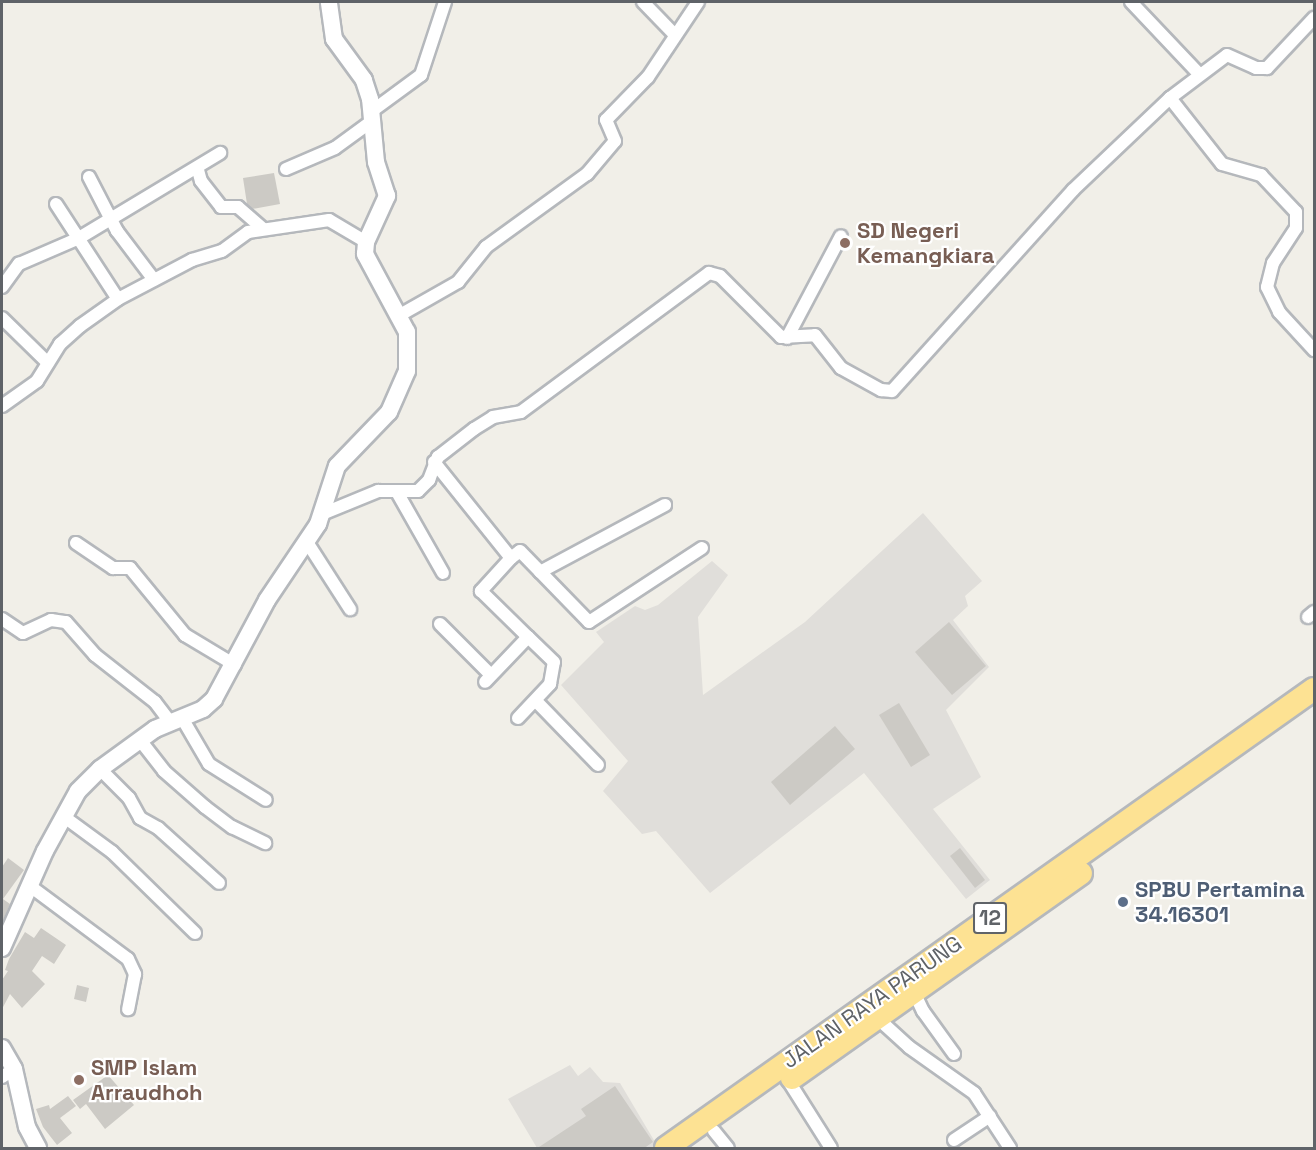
<!DOCTYPE html>
<html>
<head>
<meta charset="utf-8">
<style>
	body { margin:0 }
	#map { position:relative; width:1316px; height:1150px; overflow:hidden; background:#f1efe8; font-family:"Space Grotesk",sans-serif }
	div>[style] { position:absolute }
	.industrial>* { inset:0; background:#e0deda }
	.building>* { inset:0; background:#cccac5 }
	.roads { filter:drop-shadow(2px 0 #b5b8bc) drop-shadow(-2px 0 #b5b8bc) drop-shadow(0 2px #b5b8bc) drop-shadow(0 -2px #b5b8bc) }
	.street>* { height:12px; margin:-6px; padding:0 6px; transform-origin:6px; border-radius:6px; background:#fff }
	.secondary>* { height:16px; margin:-8px; padding:0 8px; transform-origin:8px; border-radius:8px; background:#fff }
	.highway>* { height:22px; margin:-11px; padding:0 11px; transform-origin:11px; border-radius:11px; background:#fde293 }
	.dots>* { width:16px; height:16px; translate:-50% -50%; box-sizing:border-box; border:3px solid #fff; border-radius:50% }
	span { translate:-50% -50%; white-space:nowrap; text-align:center; line-height:1.15; -webkit-text-stroke:4.5px #fff; paint-order:stroke }
	.shield-label span { padding:2px 4px; background:#fff; border:2px solid; border-radius:4px; -webkit-text-stroke-width:0 }
	.shield-label { font-size:21px; color:#5f6368; font-weight:700 }
	.education-label { font-size:22px; color:#785e54; font-weight:700 }
	.left { translate:0 -50%; text-align:left }
	.service-label { font-size:22px; color:#4e5e75; font-weight:700 }
	.street-label { font-size:22px; color:#5f6368 }
	.frame { position:absolute; inset:0; border:3px solid #5f6368; pointer-events:none }
</style>
</head>
<body>
<div id="map">
	<div class="industrial">
		<div style="clip-path:polygon(923px 513px,982px 581px,965px 596px,968px 606px,953px 620px,989px 667px,946px 710px,981px 777px,933px 809px,990px 880px,966px 899px,864px 773px,710px 893px,656px 831px,642px 834px,603px 791px,628px 761px,561px 685px,604px 642px,596px 632px,635px 606px,645px 610px,658px 605px,712px 561px,728px 575px,698px 617px,703px 695px,805px 622px)"></div>
		<div style="clip-path:polygon(570px 1065px,578px 1076px,590px 1067px,603px 1082px,620px 1083px,658px 1147px,537px 1148px,508px 1099px)"></div>
	</div>
	<div class="building">
		<div style="clip-path:polygon(274px 173px,280px 204px,252px 209px,247px 204px,243px 178px)"></div>
		<div style="clip-path:polygon(949px 622px,986px 666px,952px 695px,915px 652px)"></div>
		<div style="clip-path:polygon(899px 703px,930px 755px,911px 767px,879px 715px)"></div>
		<div style="clip-path:polygon(835px 726px,855px 749px,790px 805px,771px 782px)"></div>
		<div style="clip-path:polygon(960px 848px,985px 880px,975px 888px,950px 856px)"></div>
		<div style="clip-path:polygon(8px 858px,24px 870px,3px 899px,10px 904px,2px 923px,2px 867px)"></div>
		<div style="clip-path:polygon(41px 928px,66px 945px,54px 964px,42px 956px,32px 971px,45px 984px,22px 1008px,10px 994px,2px 1009px,2px 980px,8px 971px,5px 970px,9px 959px,25px 932px,34px 938px)"></div>
		<div style="clip-path:polygon(77px 985px,89px 988px,86px 1002px,74px 999px)"></div>
		<div style="clip-path:polygon(108px 1075px,134px 1105px,105px 1129px,86px 1104px,80px 1109px,73px 1100px)"></div>
		<div style="clip-path:polygon(615px 1086px,653px 1142px,643px 1149px,536px 1149px,586px 1116px,581px 1109px)"></div>
		<div style="clip-path:polygon(68px 1096px,76px 1106px,60px 1118px,72px 1133px,57px 1145px,43px 1127px,36px 1109px,49px 1105px,50px 1109px)"></div>
	</div>
	<div class="roads">
		<div class="street">
			<div style="left:643px;top:2px;width:46px;rotate:45.9deg"></div>
			<div style="left:1131px;top:2px;width:100px;rotate:46.6deg"></div>
			<div style="left:1170px;top:98px;width:84px;rotate:51.8deg"></div>
			<div style="left:1222px;top:164px;width:41px;rotate:15.8deg"></div>
			<div style="left:1261px;top:175px;width:51px;rotate:46.6deg"></div>
			<div style="left:1296px;top:212px;width:16px;rotate:90deg"></div>
			<div style="left:1296px;top:228px;width:42px;rotate:123.3deg"></div>
			<div style="left:1273px;top:263px;width:25px;rotate:104deg"></div>
			<div style="left:1267px;top:287px;width:28px;rotate:64deg"></div>
			<div style="left:1279px;top:312px;width:52px;rotate:47.4deg"></div>
			<div style="left:372px;top:111px;width:61px;rotate:-36.3deg"></div>
			<div style="left:421px;top:75px;width:77px;rotate:-71.8deg"></div>
			<div style="left:286px;top:169px;width:53px;rotate:-23.2deg"></div>
			<div style="left:335px;top:148px;width:46px;rotate:-36.1deg"></div>
			<div style="left:198px;top:170px;width:11px;rotate:75deg"></div>
			<div style="left:201px;top:181px;width:33px;rotate:52deg"></div>
			<div style="left:221px;top:207px;width:17px"></div>
			<div style="left:238px;top:207px;width:32px;rotate:41deg"></div>
			<div style="left:89px;top:177px;width:61px;rotate:62.6deg"></div>
			<div style="left:117px;top:231px;width:61px;rotate:52.9deg"></div>
			<div style="left:56px;top:204px;width:113px;rotate:56.9deg"></div>
			<div style="left:2px;top:287px;width:29px;rotate:-54deg"></div>
			<div style="left:19px;top:264px;width:65px;rotate:-23.4deg"></div>
			<div style="left:79px;top:238px;width:165px;rotate:-31.1deg"></div>
			<div style="left:400px;top:315px;width:67px;rotate:-29.6deg"></div>
			<div style="left:458px;top:282px;width:45px;rotate:-51.3deg"></div>
			<div style="left:486px;top:247px;width:125px;rotate:-35.9deg"></div>
			<div style="left:587px;top:174px;width:43px;rotate:-49.7deg"></div>
			<div style="left:615px;top:141px;width:23px;rotate:-113deg"></div>
			<div style="left:606px;top:120px;width:60px;rotate:-45.7deg"></div>
			<div style="left:648px;top:77px;width:90px;rotate:-56.3deg"></div>
			<div style="left:2px;top:318px;width:64px;rotate:44.4deg"></div>
			<div style="left:787px;top:338px;width:115px;rotate:-62.1deg"></div>
			<div style="left:2px;top:406px;width:43px;rotate:-35.5deg"></div>
			<div style="left:37px;top:381px;width:44px;rotate:-58.1deg"></div>
			<div style="left:60px;top:344px;width:27px;rotate:-42deg"></div>
			<div style="left:80px;top:326px;width:47px;rotate:-35.4deg"></div>
			<div style="left:118px;top:299px;width:84px;rotate:-27.8deg"></div>
			<div style="left:192px;top:260px;width:31px;rotate:-17deg"></div>
			<div style="left:222px;top:251px;width:32px;rotate:-36deg"></div>
			<div style="left:248px;top:232px;width:82px;rotate:-8.4deg"></div>
			<div style="left:329px;top:220px;width:43px;rotate:30.7deg"></div>
			<div style="left:434px;top:462px;width:123px;rotate:51.3deg"></div>
			<div style="left:511px;top:558px;width:45px;rotate:132.3deg"></div>
			<div style="left:481px;top:591px;width:66px;rotate:44.4deg"></div>
			<div style="left:528px;top:637px;width:62px;rotate:133.7deg"></div>
			<div style="left:397px;top:492px;width:93px;rotate:60.4deg"></div>
			<div style="left:322px;top:514px;width:61px;rotate:-22.3deg"></div>
			<div style="left:378px;top:491px;width:40px"></div>
			<div style="left:418px;top:491px;width:16px;rotate:-45deg"></div>
			<div style="left:429px;top:480px;width:25px;rotate:-69deg"></div>
			<div style="left:438px;top:457px;width:46px;rotate:-37.9deg"></div>
			<div style="left:474px;top:429px;width:22px;rotate:-32deg"></div>
			<div style="left:493px;top:417px;width:28px;rotate:-10deg"></div>
			<div style="left:521px;top:412px;width:234px;rotate:-36.5deg"></div>
			<div style="left:709px;top:273px;width:11px;rotate:15deg"></div>
			<div style="left:720px;top:276px;width:86px;rotate:45deg"></div>
			<div style="left:781px;top:337px;width:34px;rotate:-3deg"></div>
			<div style="left:815px;top:335px;width:42px;rotate:51.8deg"></div>
			<div style="left:841px;top:368px;width:46px;rotate:28.8deg"></div>
			<div style="left:881px;top:390px;width:11px;rotate:5deg"></div>
			<div style="left:892px;top:391px;width:270px;rotate:-48deg"></div>
			<div style="left:1073px;top:190px;width:134px;rotate:-43.5deg"></div>
			<div style="left:1170px;top:98px;width:71px;rotate:-37deg"></div>
			<div style="left:1227px;top:55px;width:32px;rotate:24deg"></div>
			<div style="left:1256px;top:68px;width:11px"></div>
			<div style="left:1267px;top:68px;width:69px;rotate:-46.8deg"></div>
			<div style="left:307px;top:542px;width:80px;rotate:57.3deg"></div>
			<div style="left:76px;top:543px;width:45px;rotate:34deg"></div>
			<div style="left:113px;top:568px;width:17px"></div>
			<div style="left:130px;top:568px;width:87px;rotate:50.6deg"></div>
			<div style="left:185px;top:635px;width:58px;rotate:31deg"></div>
			<div style="left:511px;top:558px;width:11px;rotate:-38deg"></div>
			<div style="left:520px;top:551px;width:99px;rotate:45.8deg"></div>
			<div style="left:589px;top:622px;width:135px;rotate:-33.2deg"></div>
			<div style="left:540px;top:572px;width:142px;rotate:-28.2deg"></div>
			<div style="left:1308px;top:617px;width:8px;rotate:-40deg"></div>
			<div style="left:2px;top:619px;width:25px;rotate:34deg"></div>
			<div style="left:23px;top:633px;width:31px;rotate:-25deg"></div>
			<div style="left:51px;top:620px;width:15px;rotate:8deg"></div>
			<div style="left:66px;top:622px;width:44px;rotate:48.7deg"></div>
			<div style="left:95px;top:655px;width:76px;rotate:38.1deg"></div>
			<div style="left:155px;top:702px;width:25px;rotate:53deg"></div>
			<div style="left:440px;top:624px;width:72px;rotate:45deg"></div>
			<div style="left:536px;top:701px;width:89px;rotate:45.9deg"></div>
			<div style="left:182px;top:718px;width:53px;rotate:59.6deg"></div>
			<div style="left:209px;top:764px;width:67px;rotate:32.3deg"></div>
			<div style="left:518px;top:718px;width:47px;rotate:-46.7deg"></div>
			<div style="left:550px;top:684px;width:22px;rotate:-80deg"></div>
			<div style="left:554px;top:662px;width:36px;rotate:-136deg"></div>
			<div style="left:140px;top:740px;width:39px;rotate:52deg"></div>
			<div style="left:164px;top:771px;width:55px;rotate:41.3deg"></div>
			<div style="left:205px;top:807px;width:34px;rotate:37deg"></div>
			<div style="left:232px;top:827px;width:37px;rotate:26deg"></div>
			<div style="left:100px;top:769px;width:41px;rotate:45deg"></div>
			<div style="left:129px;top:798px;width:23px;rotate:61deg"></div>
			<div style="left:140px;top:818px;width:21px;rotate:29deg"></div>
			<div style="left:158px;top:828px;width:82px;rotate:42deg"></div>
			<div style="left:63px;top:816px;width:61px;rotate:36.3deg"></div>
			<div style="left:112px;top:852px;width:116px;rotate:44.3deg"></div>
			<div style="left:30px;top:886px;width:122px;rotate:36.7deg"></div>
			<div style="left:128px;top:959px;width:17px;rotate:65deg"></div>
			<div style="left:135px;top:974px;width:36px;rotate:101deg"></div>
			<div style="left:914px;top:992px;width:21px;rotate:65deg"></div>
			<div style="left:923px;top:1011px;width:53px;rotate:54.2deg"></div>
			<div style="left:874px;top:1015px;width:47px;rotate:42.4deg"></div>
			<div style="left:909px;top:1047px;width:80px;rotate:35.3deg"></div>
			<div style="left:974px;top:1093px;width:66px;rotate:56.8deg"></div>
			<div style="left:2px;top:1077px;width:14px;rotate:-34deg"></div>
			<div style="left:788px;top:1080px;width:80px;rotate:57.7deg"></div>
			<div style="left:714px;top:1131px;width:22px;rotate:51deg"></div>
			<div style="left:954px;top:1140px;width:43px;rotate:-33.7deg"></div>
		</div>
		<div class="secondary">
			<div style="left:2px;top:948px;width:106px;rotate:-66.1deg"></div>
			<div style="left:45px;top:851px;width:68px;rotate:-61.2deg"></div>
			<div style="left:78px;top:791px;width:31px;rotate:-45deg"></div>
			<div style="left:100px;top:769px;width:68px;rotate:-36deg"></div>
			<div style="left:155px;top:729px;width:52px;rotate:-22.6deg"></div>
			<div style="left:203px;top:709px;width:15px;rotate:-42deg"></div>
			<div style="left:214px;top:699px;width:112px;rotate:-61.8deg"></div>
			<div style="left:267px;top:600px;width:92px;rotate:-56.1deg"></div>
			<div style="left:318px;top:524px;width:61px;rotate:-71.9deg"></div>
			<div style="left:337px;top:466px;width:75px;rotate:-46.1deg"></div>
			<div style="left:389px;top:412px;width:45px;rotate:-66.3deg"></div>
			<div style="left:407px;top:371px;width:39px;rotate:-90deg"></div>
			<div style="left:407px;top:332px;width:89px;rotate:-118.3deg"></div>
			<div style="left:365px;top:254px;width:12px;rotate:-85deg"></div>
			<div style="left:366px;top:242px;width:51px;rotate:-65.5deg"></div>
			<div style="left:387px;top:196px;width:36px;rotate:-108deg"></div>
			<div style="left:376px;top:162px;width:63px;rotate:-95.4deg"></div>
			<div style="left:370px;top:99px;width:20px;rotate:-108deg"></div>
			<div style="left:364px;top:80px;width:51px;rotate:-126.2deg"></div>
			<div style="left:334px;top:39px;width:37px;rotate:-98deg"></div>
			<div style="left:2px;top:1048px;width:24px;rotate:60deg"></div>
			<div style="left:14px;top:1069px;width:59px;rotate:77.4deg"></div>
			<div style="left:27px;top:1127px;width:24px;rotate:62deg"></div>
		</div>
		<div class="highway">
			<div style="left:792px;top:1078px;width:354px;rotate:-35.3deg"></div>
			<div style="left:666px;top:1148px;width:794px;rotate:-35.31deg"></div>
		</div>
	</div>
	<div class="dots">
		<div style="left:845px;top:243px;background:#8d6e63"></div>
		<div style="left:1123px;top:902px;background:#5c6f8a"></div>
		<div style="left:79px;top:1080px;background:#8d6e63"></div>
	</div>
	<div class="shield-label">
		<span style="left:990px;top:918px">12</span>
	</div>
	<div class="education-label">
		<span class="left" style="left:857px;top:243px">SD Negeri<br>Kemangkiara</span>
		<span class="left" style="left:91px;top:1080px">SMP Islam<br>Arraudhoh</span>
	</div>
	<div class="service-label">
		<span class="left" style="left:1135px;top:902px">SPBU Pertamina<br>34.16301</span>
	</div>
	<div class="street-label">
		<span style="left:872px;top:1002px;rotate:-35deg">JALAN RAYA PARUNG</span>
	</div>
	<div class="frame"></div>
</div>
</body>
</html>
